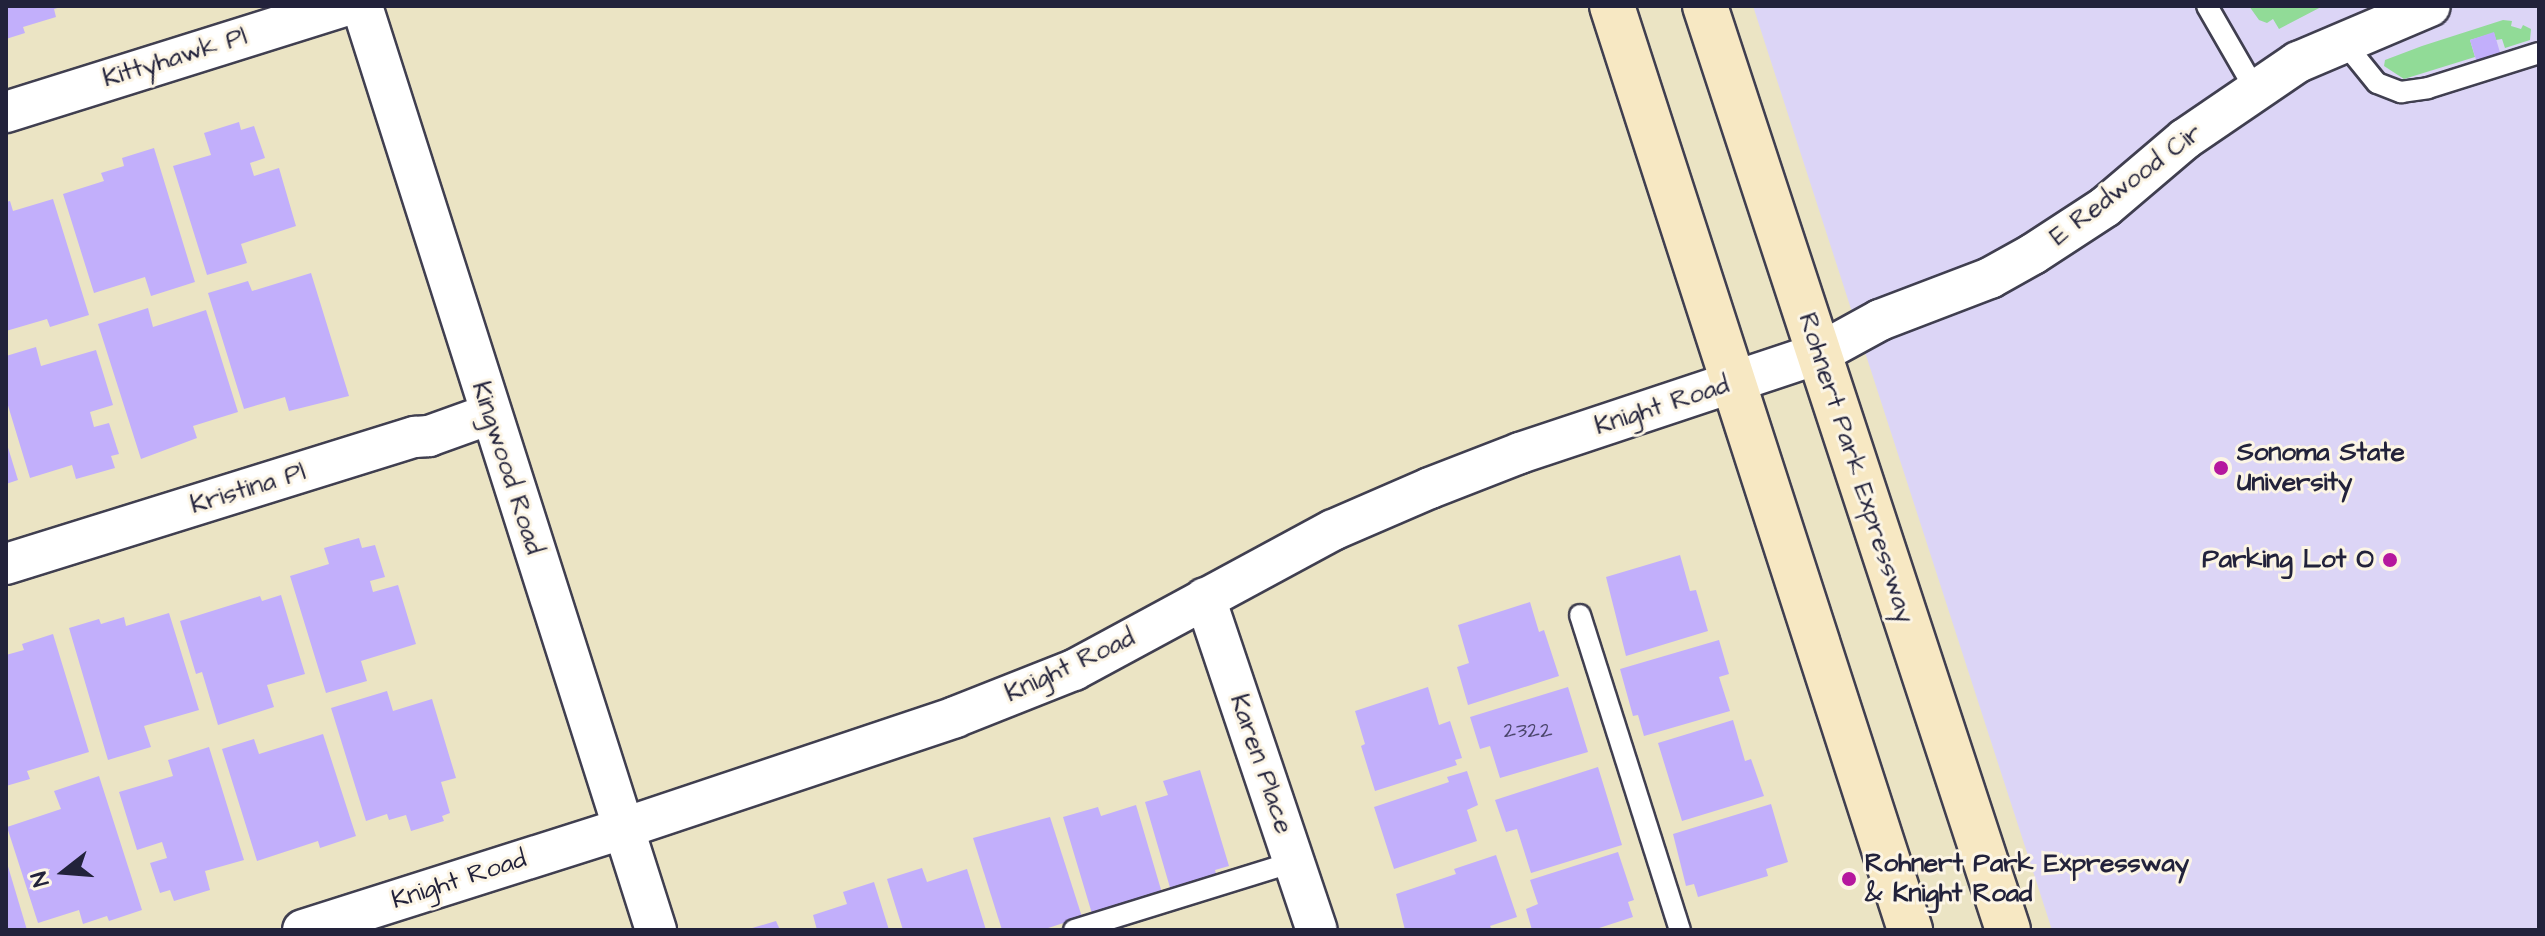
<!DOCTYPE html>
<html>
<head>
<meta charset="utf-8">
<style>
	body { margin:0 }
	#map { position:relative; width:2545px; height:936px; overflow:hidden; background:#ebe4c4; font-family:"Architects Daughter",sans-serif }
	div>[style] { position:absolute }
	.built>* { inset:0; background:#dcd5f6 }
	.green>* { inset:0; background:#91db97 }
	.building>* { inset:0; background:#c2affb }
	.roads { filter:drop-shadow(2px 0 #403f50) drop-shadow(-2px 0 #403f50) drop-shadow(0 2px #403f50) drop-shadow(0 -2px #403f50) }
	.service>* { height:20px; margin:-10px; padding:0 10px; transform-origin:10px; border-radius:10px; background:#fff }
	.minor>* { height:40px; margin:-20px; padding:0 20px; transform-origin:20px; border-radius:20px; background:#fff }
	.secondary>* { height:44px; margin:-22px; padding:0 22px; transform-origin:22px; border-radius:22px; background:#f7e8c3 }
	.dots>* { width:22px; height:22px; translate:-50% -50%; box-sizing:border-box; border:4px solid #fcf5e5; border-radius:50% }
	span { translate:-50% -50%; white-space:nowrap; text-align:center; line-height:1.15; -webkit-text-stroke:6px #fcf5e5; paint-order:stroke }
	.number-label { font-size:22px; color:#4a456b }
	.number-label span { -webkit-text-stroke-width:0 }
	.street-label { font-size:26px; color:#22223b }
	.poi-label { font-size:26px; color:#22223b; font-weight:700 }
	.left { translate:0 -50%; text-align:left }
	.right { translate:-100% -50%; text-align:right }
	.frame { position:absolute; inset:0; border:8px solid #22223b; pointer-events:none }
	.north { position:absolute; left:24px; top:832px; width:80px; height:80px; -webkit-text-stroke:6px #fcf5e5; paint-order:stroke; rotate:253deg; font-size:22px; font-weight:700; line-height:32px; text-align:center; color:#22223b }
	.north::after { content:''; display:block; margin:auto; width:28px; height:36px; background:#22223b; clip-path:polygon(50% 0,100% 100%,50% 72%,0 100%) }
</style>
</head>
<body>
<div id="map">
	<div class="built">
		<div style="clip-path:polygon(1753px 6px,2539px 6px,2539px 930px,2052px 930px)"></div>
	</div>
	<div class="green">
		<div style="clip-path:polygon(2249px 6px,2323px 6px,2279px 29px,2273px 19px,2267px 23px,2259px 20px)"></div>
		<div style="clip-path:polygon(2503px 20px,2512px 21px,2511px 26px,2521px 29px,2523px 25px,2531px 29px,2530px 40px,2505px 48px,2502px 39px,2496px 40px,2494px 33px,2470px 40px,2475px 57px,2404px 79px,2384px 66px,2385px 60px,2422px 46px)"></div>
	</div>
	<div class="building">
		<div style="clip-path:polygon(6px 6px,61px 6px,61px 7px,54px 9px,56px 17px,23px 27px,25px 33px,6px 39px)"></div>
		<div style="clip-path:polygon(2494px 32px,2501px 56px,2477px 63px,2470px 40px)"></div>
		<div style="clip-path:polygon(239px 122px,241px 130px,254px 126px,265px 158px,250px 163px,254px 176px,279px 168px,296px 226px,241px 244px,247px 263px,207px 275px,173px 166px,211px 155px,204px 133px)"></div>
		<div style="clip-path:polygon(154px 148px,195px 282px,151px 296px,145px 277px,94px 293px,63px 194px,104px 181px,101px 173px,124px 166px,122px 158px)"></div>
		<div style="clip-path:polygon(53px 199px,89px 315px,50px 327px,47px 319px,6px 331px,6px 202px,10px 201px,13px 211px)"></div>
		<div style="clip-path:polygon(311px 273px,349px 396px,289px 411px,285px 397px,244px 409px,208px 293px,248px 281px,252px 291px)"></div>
		<div style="clip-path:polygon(148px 308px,153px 327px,206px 310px,238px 412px,193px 426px,197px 438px,141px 459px,98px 324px)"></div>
		<div style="clip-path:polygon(36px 347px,41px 366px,96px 350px,113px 405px,90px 412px,94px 427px,109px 423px,119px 454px,111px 456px,115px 468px,76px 479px,72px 465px,30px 478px,6px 399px,6px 356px)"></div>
		<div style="clip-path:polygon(6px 441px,18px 480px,6px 484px)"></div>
		<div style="clip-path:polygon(359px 538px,362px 548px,375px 545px,385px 577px,370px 581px,373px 592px,398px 585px,416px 644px,361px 661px,367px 681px,326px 693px,290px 576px,329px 564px,324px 548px)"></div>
		<div style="clip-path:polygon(1680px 555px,1690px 591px,1696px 590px,1708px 631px,1626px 656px,1606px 577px)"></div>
		<div style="clip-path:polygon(281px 595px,305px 674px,267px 685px,274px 707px,218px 725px,202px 672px,196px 674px,180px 621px,260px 596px,262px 601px)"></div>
		<div style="clip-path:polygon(1530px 602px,1539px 632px,1544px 630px,1559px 676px,1468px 705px,1457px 667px,1469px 663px,1458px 625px)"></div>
		<div style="clip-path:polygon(169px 613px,199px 710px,144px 726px,151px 747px,108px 760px,69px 628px,99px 619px,101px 624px,124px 617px,126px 626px)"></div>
		<div style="clip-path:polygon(53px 634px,89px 752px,27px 771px,30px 779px,6px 786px,6px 655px,24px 650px,22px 644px)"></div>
		<div style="clip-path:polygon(1719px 640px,1729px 674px,1719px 677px,1730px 711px,1644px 736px,1638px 715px,1633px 716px,1620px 669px)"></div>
		<div style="clip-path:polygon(1428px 687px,1439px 725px,1450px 721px,1462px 758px,1455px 760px,1457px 765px,1375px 791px,1361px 746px,1365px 744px,1355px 711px)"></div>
		<div style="clip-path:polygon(1568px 687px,1588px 752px,1500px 778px,1490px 746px,1480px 749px,1470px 717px)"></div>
		<div style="clip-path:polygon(387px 691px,393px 711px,432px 699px,456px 778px,441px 782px,450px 813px,442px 816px,444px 821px,411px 831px,406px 815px,389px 820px,387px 814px,366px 821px,331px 708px)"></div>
		<div style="clip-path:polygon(1733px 720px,1745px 761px,1751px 759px,1764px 796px,1682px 821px,1658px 743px)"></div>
		<div style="clip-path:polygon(323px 734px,356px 836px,320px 848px,318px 841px,257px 861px,222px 749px,254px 739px,259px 754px)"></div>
		<div style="clip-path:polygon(209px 747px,244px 860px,205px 871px,210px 890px,174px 901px,170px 890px,160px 893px,150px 863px,167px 858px,162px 842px,137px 850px,119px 792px,173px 776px,168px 760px)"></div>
		<div style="clip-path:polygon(1598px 767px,1622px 845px,1531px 873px,1517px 829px,1506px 832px,1495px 800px)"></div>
		<div style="clip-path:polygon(1200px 770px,1229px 866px,1215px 870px,1217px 877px,1171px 891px,1145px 802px,1168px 795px,1163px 781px)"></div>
		<div style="clip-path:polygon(1467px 771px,1478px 805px,1467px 810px,1477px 841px,1394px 869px,1374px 807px,1449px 782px,1447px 777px)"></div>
		<div style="clip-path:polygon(99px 776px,142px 910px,109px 921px,107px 916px,83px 924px,79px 910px,38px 923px,7px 827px,61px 809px,54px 791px)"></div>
		<div style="clip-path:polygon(1771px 804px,1788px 862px,1766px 869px,1768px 876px,1698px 897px,1694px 884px,1686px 886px,1673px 834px)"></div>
		<div style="clip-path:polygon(1136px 805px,1162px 893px,1093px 917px,1063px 817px,1098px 807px,1101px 816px)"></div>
		<div style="clip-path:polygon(1050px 817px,1082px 917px,1042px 930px,1002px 930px,973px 838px)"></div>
		<div style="clip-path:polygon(1618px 852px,1634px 900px,1628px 902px,1633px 917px,1593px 930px,1532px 930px,1526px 909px,1538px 904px,1530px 880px)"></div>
		<div style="clip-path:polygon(1496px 855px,1517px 917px,1490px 926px,1492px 930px,1405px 930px,1396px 894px,1456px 874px,1454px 869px)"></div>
		<div style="clip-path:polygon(7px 863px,27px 930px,6px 930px)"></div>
		<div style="clip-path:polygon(922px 868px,927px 882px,967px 869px,986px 930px,903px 930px,887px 879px)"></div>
		<div style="clip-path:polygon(874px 882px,889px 930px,817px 930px,813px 915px,847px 904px,843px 892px)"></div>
		<div style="clip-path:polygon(776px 921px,780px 930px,749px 930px,749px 929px)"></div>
	</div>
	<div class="roads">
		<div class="service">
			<div style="left:2207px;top:6px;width:96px;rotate:60deg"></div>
			<div style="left:2342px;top:40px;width:55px;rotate:50.9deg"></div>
			<div style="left:2377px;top:83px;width:26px;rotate:21deg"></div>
			<div style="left:2401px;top:92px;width:27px;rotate:-8deg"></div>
			<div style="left:2428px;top:88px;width:116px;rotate:-17.5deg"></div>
			<div style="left:1580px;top:615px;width:330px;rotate:72.4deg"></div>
			<div style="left:1074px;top:930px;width:230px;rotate:-17.2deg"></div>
		</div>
		<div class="minor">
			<div style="left:362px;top:6px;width:970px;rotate:72.35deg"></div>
			<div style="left:6px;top:112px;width:354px;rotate:-17.4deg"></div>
			<div style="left:6px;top:564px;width:428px;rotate:-17.3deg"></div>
			<div style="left:415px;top:437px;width:14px;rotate:-4deg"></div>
			<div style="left:429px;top:436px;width:65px;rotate:-19.8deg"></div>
			<div style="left:1205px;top:598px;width:350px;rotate:71.4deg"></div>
			<div style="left:303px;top:930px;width:337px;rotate:-17.6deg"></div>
			<div style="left:624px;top:828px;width:349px;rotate:-18.5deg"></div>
			<div style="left:955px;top:717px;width:128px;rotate:-21.6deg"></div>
			<div style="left:1074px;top:670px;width:294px;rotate:-28.4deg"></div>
			<div style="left:1333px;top:530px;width:106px;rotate:-23.4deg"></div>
			<div style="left:1430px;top:488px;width:97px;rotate:-21.3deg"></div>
			<div style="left:1520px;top:453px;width:314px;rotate:-18.4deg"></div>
			<div style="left:1818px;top:354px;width:71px;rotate:-28.7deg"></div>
			<div style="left:1880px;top:320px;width:118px;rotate:-20.9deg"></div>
			<div style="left:1990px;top:278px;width:49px;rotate:-29.2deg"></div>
			<div style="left:2033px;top:254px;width:86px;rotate:-33.1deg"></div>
			<div style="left:2105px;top:207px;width:105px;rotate:-40.4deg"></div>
			<div style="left:2185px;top:139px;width:137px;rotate:-34.3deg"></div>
			<div style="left:2298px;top:62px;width:143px;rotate:-23deg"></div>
		</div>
		<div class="secondary">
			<div style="left:1612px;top:6px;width:971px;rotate:72.12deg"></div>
			<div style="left:1705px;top:6px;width:972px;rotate:71.84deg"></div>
		</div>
	</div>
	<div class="dots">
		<div style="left:2221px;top:468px;background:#b5179e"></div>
		<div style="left:2390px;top:560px;background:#b5179e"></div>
		<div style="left:1849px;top:879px;background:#b5179e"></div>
	</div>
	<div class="number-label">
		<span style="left:1528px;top:731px">2322</span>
	</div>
	<div class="street-label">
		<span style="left:175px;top:58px;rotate:-17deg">Kittyhawk Pl</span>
		<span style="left:2126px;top:185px;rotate:-37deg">E Redwood Cir</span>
		<span style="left:1662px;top:406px;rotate:-18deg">Knight Road</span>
		<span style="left:507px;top:468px;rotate:72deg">Kingwood Road</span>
		<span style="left:1856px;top:468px;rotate:72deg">Rohnert Park Expressway</span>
		<span style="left:248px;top:489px;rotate:-17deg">Kristina Pl</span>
		<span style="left:1070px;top:666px;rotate:-25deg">Knight Road</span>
		<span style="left:1261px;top:764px;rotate:71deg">Karen Place</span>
		<span style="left:459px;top:880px;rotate:-18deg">Knight Road</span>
	</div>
	<div class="poi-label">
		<span class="left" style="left:2237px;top:468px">Sonoma State<br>University</span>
		<span class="right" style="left:2374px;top:560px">Parking Lot O</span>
		<span class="left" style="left:1865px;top:879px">Rohnert Park Expressway<br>&amp; Knight Road</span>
	</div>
	<div class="frame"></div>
	<div class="north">N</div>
</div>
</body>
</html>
